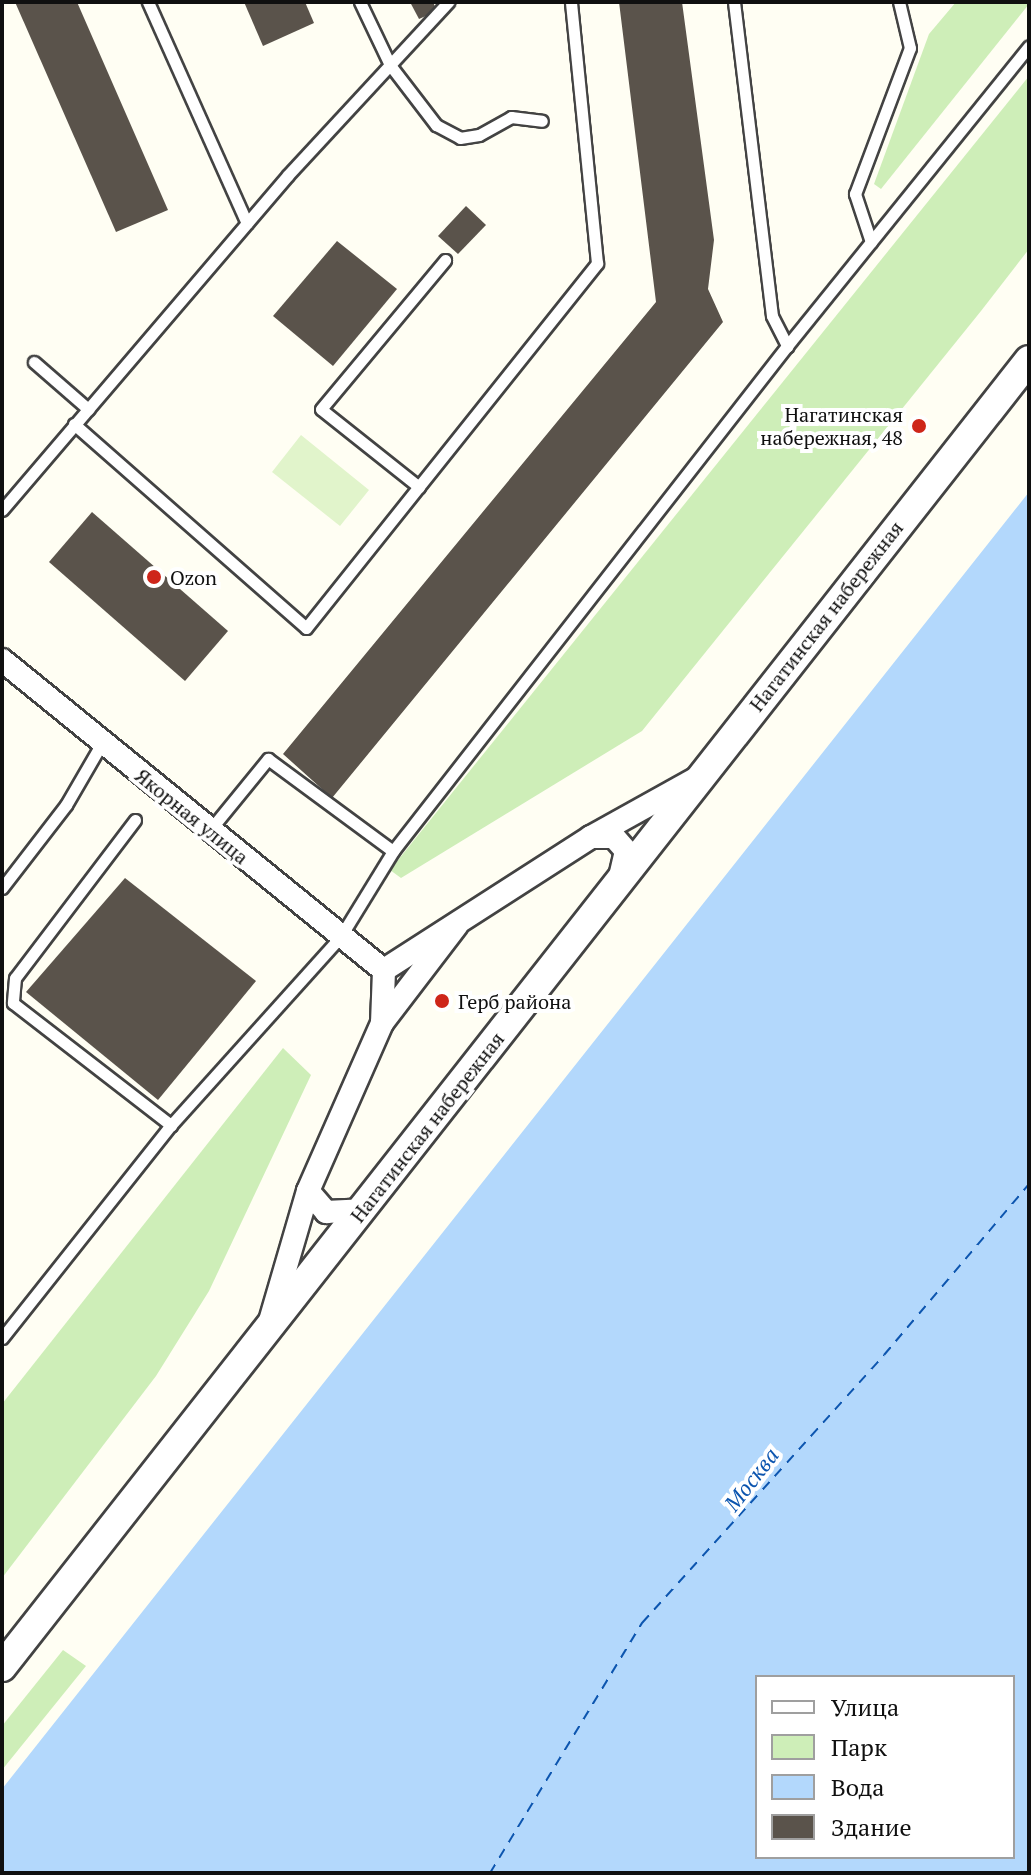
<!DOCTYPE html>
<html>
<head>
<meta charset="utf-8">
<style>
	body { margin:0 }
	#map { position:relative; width:1031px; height:1875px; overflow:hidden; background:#fffef3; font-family:"PT Serif",serif }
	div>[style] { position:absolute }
	.green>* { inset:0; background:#ceeeb8 }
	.pitch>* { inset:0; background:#e1f4cb }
	.water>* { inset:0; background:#b3d8fc }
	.ferry>* { height:2px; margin-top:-1px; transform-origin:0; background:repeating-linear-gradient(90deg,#0c55af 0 10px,transparent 0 18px) }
	.building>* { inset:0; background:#5a534b }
	.roads { filter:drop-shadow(2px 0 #434343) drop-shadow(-2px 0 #434343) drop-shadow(0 2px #434343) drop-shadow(0 -2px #434343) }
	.service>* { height:11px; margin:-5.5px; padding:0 5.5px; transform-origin:5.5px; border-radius:5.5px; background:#fff }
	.minor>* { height:22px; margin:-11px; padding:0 11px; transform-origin:11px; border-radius:11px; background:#fff }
	.tertiary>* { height:28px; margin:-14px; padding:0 14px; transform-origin:14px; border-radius:14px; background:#fff }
	.dots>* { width:22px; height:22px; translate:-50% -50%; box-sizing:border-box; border:4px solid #fff; border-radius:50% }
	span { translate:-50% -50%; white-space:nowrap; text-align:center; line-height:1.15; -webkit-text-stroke:8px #fff; paint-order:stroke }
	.poi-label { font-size:20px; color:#101010 }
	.right { translate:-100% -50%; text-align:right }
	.left { translate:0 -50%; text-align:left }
	.street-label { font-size:20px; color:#101010 }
	.water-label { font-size:22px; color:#0c55af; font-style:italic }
	.frame { position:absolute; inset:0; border:4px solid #101010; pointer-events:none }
	.legend { position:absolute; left:755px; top:1675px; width:260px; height:184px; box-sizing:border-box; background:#fff; border:2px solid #9f9f9f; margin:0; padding:10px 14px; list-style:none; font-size:24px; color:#101010 }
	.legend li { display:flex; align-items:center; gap:16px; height:40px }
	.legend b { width:40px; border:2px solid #9f9f9f }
</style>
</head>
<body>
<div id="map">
	<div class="green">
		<div style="clip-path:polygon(956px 2px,1029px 4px,881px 189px,874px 184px,929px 34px)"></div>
		<div style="clip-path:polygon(1029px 76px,1029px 249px,981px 311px,642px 731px,401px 878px,390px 870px)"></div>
		<div style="clip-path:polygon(283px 1048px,311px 1075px,209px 1291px,156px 1376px,2px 1578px,2px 1404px)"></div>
		<div style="clip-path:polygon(63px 1650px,86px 1666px,2px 1770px,2px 1726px)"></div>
	</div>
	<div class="pitch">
		<div style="clip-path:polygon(301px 435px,369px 490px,340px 526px,272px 472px)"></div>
	</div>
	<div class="water">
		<div style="clip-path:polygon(evenodd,1029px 492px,1029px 1873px,2px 1873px,2px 1789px,1029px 492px,757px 1677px,1013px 1677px,1013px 1857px,757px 1857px,757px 1677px)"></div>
	</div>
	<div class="ferry">
		<div style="left:490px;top:1873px;width:293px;rotate:-58.7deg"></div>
		<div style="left:642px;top:1623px;width:361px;rotate:-47.9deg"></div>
		<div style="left:884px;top:1355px;width:224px;rotate:-49.7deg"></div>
	</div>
	<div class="building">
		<div style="clip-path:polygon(15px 2px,77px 2px,168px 210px,116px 232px)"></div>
		<div style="clip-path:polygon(244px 2px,305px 2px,314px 23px,263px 46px)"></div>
		<div style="clip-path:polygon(410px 2px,433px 2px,437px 11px,419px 19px)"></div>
		<div style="clip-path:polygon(619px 2px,682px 2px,714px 240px,708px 289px,723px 322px,332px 798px,283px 754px,656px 302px)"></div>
		<div style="clip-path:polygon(466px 206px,486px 225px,458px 254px,438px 236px)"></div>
		<div style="clip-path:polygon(337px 241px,397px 289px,333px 366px,273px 316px)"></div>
		<div style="clip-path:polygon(92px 512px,228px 631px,185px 681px,49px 562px)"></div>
		<div style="clip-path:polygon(125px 878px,256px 981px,158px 1100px,26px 992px)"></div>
	</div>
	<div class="roads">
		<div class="service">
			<div style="left:148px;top:2px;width:242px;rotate:65.9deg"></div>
			<div style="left:360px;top:2px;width:70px;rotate:64.5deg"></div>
			<div style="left:390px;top:65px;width:76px;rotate:52.5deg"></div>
			<div style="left:436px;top:125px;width:27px;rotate:28deg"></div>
			<div style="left:460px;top:138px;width:19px;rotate:-9deg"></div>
			<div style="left:479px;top:135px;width:37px;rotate:-29deg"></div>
			<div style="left:511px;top:117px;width:31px;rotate:7deg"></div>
			<div style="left:734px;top:2px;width:316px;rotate:83.1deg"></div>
			<div style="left:772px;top:316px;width:34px;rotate:63deg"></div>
			<div style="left:871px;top:242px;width:51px;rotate:-108.4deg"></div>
			<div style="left:855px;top:194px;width:156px;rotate:-69.4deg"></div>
			<div style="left:910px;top:48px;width:47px;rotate:-103.4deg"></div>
			<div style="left:34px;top:362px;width:72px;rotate:41deg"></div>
			<div style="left:74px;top:424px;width:309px;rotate:41.3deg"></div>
			<div style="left:306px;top:628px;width:467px;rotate:-51.4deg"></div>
			<div style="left:597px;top:263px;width:262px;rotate:-95.7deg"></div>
			<div style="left:419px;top:487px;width:125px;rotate:-141.5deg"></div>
			<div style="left:321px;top:409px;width:194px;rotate:-50.2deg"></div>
			<div style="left:2px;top:510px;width:440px;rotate:-49.5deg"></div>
			<div style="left:288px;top:175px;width:236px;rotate:-47.2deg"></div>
			<div style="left:135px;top:820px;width:198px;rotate:127.2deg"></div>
			<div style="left:15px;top:978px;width:25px;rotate:95deg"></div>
			<div style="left:13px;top:1003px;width:200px;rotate:37.7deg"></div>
			<div style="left:210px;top:830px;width:92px;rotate:-50.8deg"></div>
			<div style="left:268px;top:759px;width:155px;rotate:36.4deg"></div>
			<div style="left:2px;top:888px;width:105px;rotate:-52.4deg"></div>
			<div style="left:66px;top:805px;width:72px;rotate:-59.9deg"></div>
			<div style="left:2px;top:1338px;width:272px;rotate:-51.6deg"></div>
			<div style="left:171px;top:1125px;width:254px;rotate:-48deg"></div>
			<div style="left:341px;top:936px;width:100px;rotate:-58.5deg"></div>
			<div style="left:393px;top:851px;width:641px;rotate:-52.04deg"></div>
			<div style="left:787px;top:346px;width:385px;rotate:-51.1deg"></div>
		</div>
		<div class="minor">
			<div style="left:2px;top:660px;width:492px;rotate:39.1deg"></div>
			<div style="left:591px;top:837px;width:23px"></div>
			<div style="left:614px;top:837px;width:18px;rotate:49deg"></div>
			<div style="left:626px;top:851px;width:28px;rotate:103deg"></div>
			<div style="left:384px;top:970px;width:246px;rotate:-32.7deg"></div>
			<div style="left:591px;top:837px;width:121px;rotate:-29.1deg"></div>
			<div style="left:382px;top:1023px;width:53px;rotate:-87.8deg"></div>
			<div style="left:308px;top:1191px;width:28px;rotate:49deg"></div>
			<div style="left:326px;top:1212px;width:36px;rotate:-3deg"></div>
			<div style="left:270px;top:1321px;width:135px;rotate:-73.7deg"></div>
			<div style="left:308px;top:1191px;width:184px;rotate:-66.2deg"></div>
			<div style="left:382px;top:1023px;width:123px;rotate:-52.6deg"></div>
		</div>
		<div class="tertiary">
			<div style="left:2px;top:1667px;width:1662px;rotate:-51.84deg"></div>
		</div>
	</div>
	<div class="dots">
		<div style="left:919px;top:426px;background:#ce261a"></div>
		<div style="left:154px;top:577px;background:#ce261a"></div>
		<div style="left:442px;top:1001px;background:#ce261a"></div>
	</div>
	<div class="poi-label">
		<span class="right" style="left:903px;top:426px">Нагатинская<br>набережная, 48</span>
		<span class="left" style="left:170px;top:577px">Ozon</span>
		<span class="left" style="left:458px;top:1001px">Герб района</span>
	</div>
	<div class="street-label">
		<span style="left:826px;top:616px;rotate:-52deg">Нагатинская набережная</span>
		<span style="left:192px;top:816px;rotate:39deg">Якорная улица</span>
		<span style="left:427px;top:1127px;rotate:-52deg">Нагатинская набережная</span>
	</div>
	<div class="water-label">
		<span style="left:751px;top:1479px;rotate:-52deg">Москва</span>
	</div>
	<div class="frame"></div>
	<ul class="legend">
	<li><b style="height:10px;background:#fff"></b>Улица</li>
	<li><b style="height:22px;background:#ceeeb8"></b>Парк</li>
	<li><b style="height:22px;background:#b3d8fc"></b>Вода</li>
	<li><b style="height:22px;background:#5a534b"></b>Здание</li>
	</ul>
</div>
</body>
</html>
